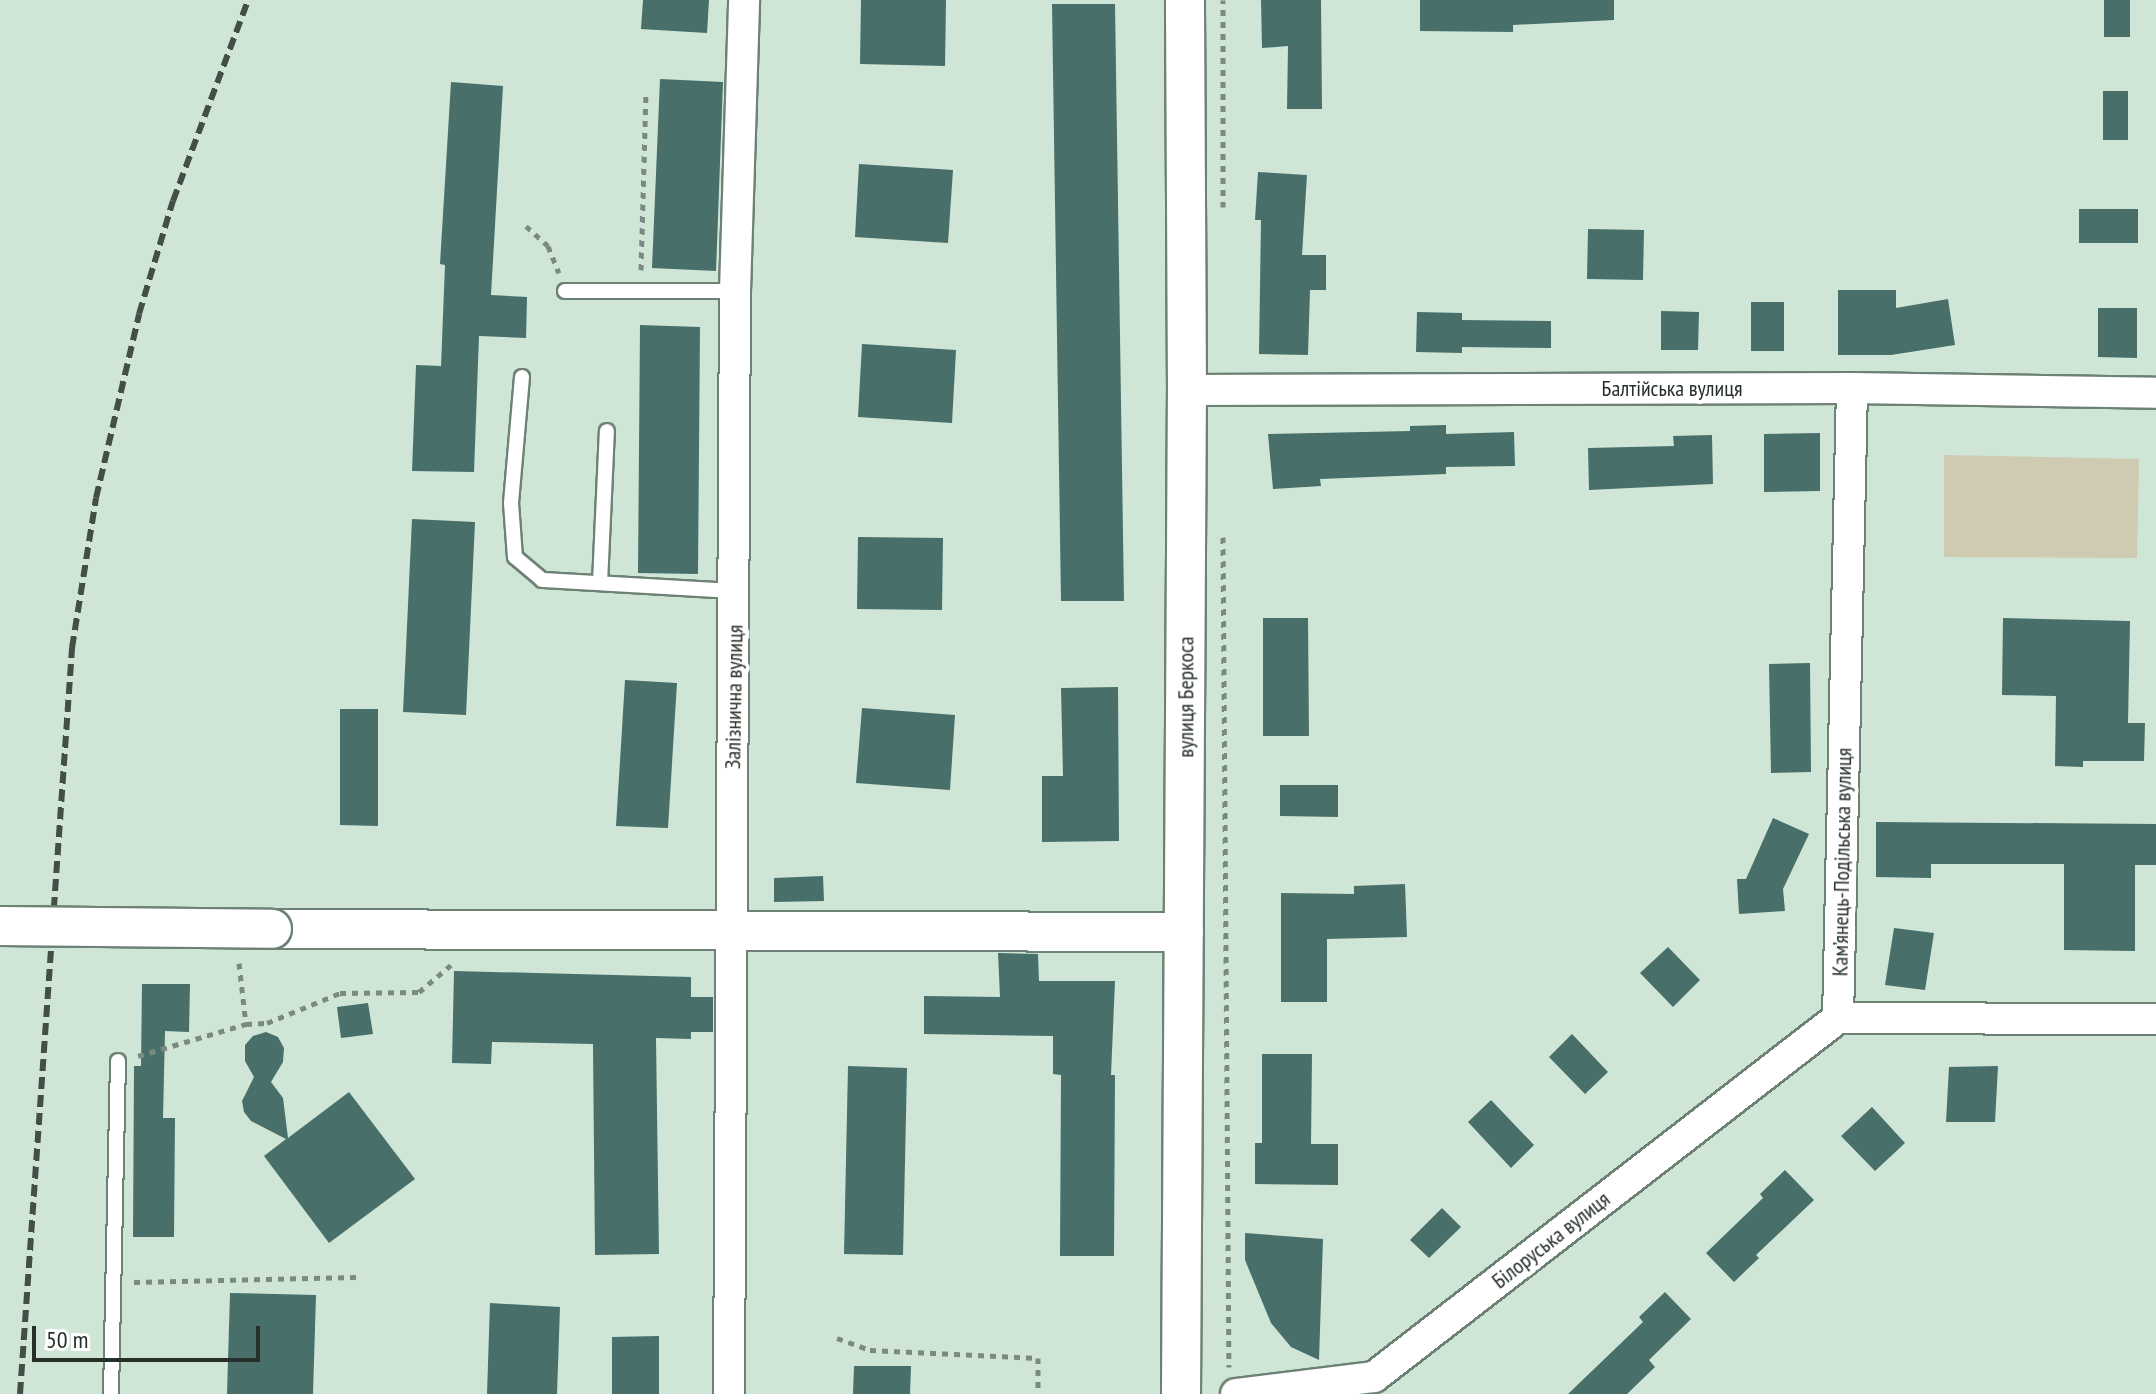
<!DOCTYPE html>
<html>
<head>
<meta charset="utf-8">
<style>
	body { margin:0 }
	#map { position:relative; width:2156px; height:1394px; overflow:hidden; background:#cfe5d6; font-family:"PT Sans Narrow",sans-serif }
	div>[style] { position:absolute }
	.green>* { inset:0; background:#cfcbb2 }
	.building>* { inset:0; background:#486f6a }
	.path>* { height:5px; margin-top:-2.5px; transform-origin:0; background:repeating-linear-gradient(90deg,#7b8a80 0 6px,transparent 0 12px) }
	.roads { filter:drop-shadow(2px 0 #6d8174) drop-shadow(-2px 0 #6d8174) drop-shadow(0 2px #6d8174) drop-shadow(0 -2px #6d8174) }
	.service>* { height:14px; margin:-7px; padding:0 7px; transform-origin:7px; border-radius:7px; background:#fff }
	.minor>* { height:30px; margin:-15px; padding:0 15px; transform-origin:15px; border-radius:15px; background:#fff }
	.tertiary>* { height:38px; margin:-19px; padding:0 19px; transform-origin:19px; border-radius:19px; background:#fff }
	.rail>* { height:6px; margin-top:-3px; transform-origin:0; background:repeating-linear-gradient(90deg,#434e47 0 12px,transparent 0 18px) }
	.bridges { filter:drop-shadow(2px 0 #6d8174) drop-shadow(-2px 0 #6d8174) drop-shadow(0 2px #6d8174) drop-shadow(0 -2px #6d8174) }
	.tertiary-bridge>* { height:38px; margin:-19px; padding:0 19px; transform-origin:19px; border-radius:19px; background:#fff }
	span { translate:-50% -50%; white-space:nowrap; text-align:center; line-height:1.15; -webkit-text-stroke:8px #fff; paint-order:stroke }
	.street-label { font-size:22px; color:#262f29 }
	.scale { position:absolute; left:32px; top:1326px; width:228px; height:36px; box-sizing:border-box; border:4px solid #262f29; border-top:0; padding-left:10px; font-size:24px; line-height:28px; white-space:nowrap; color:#262f29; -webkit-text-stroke:6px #fff; paint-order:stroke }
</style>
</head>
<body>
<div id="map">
	<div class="green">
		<div style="clip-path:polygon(1944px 455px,2139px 459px,2137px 558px,1944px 557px)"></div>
	</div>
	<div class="building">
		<div style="clip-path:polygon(643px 0,709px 0,707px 33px,641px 29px)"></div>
		<div style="clip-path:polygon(861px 0,946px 0,945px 66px,860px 64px)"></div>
		<div style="clip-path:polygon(1261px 0,1321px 0,1322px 109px,1287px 109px,1288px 46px,1262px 48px)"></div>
		<div style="clip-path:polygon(1420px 0,1614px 0,1614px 20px,1513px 25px,1513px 32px,1420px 31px)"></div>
		<div style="clip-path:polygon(2104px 0,2130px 0,2130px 37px,2104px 37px)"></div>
		<div style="clip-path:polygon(1052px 4px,1115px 4px,1124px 601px,1061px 601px)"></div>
		<div style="clip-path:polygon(660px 79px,723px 82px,716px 271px,652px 268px)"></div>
		<div style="clip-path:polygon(451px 82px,503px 86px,491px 295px,527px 297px,526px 338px,479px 336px,474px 472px,412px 471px,416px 365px,441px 366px,445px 265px,440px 264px)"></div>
		<div style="clip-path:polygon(2103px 91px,2128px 91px,2128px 140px,2103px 140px)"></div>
		<div style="clip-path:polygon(859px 164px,953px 170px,948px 243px,855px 237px)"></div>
		<div style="clip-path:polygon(1258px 172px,1307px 175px,1302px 255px,1326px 255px,1326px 290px,1310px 290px,1308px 355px,1259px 354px,1261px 220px,1255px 220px)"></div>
		<div style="clip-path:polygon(2079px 209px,2138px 209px,2138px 243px,2079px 243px)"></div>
		<div style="clip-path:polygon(1588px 229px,1644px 230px,1643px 280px,1587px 279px)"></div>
		<div style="clip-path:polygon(1838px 290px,1896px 290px,1896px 308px,1948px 299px,1955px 345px,1891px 355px,1838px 355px)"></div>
		<div style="clip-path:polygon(1751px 302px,1784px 302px,1784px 351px,1751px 351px)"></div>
		<div style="clip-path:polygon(2098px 308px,2137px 308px,2137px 358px,2098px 357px)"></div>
		<div style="clip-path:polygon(1661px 311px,1699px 312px,1698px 350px,1661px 350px)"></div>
		<div style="clip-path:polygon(1417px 312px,1462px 313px,1462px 320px,1551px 321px,1551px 348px,1462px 347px,1462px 353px,1416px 352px)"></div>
		<div style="clip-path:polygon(640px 325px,700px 327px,698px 574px,638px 573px)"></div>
		<div style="clip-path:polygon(862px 344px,956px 350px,952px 423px,858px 417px)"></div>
		<div style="clip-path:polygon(1446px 425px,1446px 434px,1514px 432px,1515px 466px,1446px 467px,1446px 474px,1320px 479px,1321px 486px,1273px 489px,1268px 434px,1410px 431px,1410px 426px)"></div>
		<div style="clip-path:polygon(1820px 433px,1820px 491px,1764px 492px,1764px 434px)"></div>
		<div style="clip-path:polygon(1712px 435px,1713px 484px,1589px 490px,1588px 448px,1674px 446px,1673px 436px)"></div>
		<div style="clip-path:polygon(412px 519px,475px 522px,466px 715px,403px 712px)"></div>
		<div style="clip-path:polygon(858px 537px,943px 538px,942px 610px,857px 609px)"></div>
		<div style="clip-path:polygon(1263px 618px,1308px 618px,1309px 736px,1263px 736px)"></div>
		<div style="clip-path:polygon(2003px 618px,2130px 621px,2128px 723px,2145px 723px,2144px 761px,2083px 761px,2083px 767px,2055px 766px,2056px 696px,2002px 695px)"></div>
		<div style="clip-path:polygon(1810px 663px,1811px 772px,1771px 773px,1769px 664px)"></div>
		<div style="clip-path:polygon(625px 680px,677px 683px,668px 828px,616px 826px)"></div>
		<div style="clip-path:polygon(1118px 687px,1119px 841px,1042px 842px,1042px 776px,1063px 776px,1061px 688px)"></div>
		<div style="clip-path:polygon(862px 708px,955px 715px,950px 790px,856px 783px)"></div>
		<div style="clip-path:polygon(340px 709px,378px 709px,378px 826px,340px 825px)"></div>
		<div style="clip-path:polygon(1280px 785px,1338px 785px,1338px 817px,1280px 816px)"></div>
		<div style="clip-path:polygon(1773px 818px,1809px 834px,1783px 889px,1785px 911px,1739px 914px,1737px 879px,1746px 879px)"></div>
		<div style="clip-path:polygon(1876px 822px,2156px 824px,2156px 865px,2135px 865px,2135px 951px,2064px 950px,2064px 864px,1931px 864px,1931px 878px,1876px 877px)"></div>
		<div style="clip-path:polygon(823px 876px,824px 901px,774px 902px,774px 878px)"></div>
		<div style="clip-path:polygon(1405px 884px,1407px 937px,1327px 939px,1327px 1002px,1281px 1002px,1281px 893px,1354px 894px,1354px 886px)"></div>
		<div style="clip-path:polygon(1894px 928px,1934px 933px,1925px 990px,1885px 985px)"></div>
		<div style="clip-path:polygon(1668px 947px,1700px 980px,1673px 1007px,1640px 973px)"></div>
		<div style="clip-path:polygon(998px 953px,1038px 954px,1039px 981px,1115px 981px,1111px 1075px,1115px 1075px,1114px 1256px,1060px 1256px,1061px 1075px,1053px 1074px,1053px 1036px,924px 1034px,924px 996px,1000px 997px)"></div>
		<div style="clip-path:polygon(454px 971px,691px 977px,691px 997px,713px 997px,713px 1032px,691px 1032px,691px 1039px,656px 1038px,659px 1254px,595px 1255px,593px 1044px,492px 1042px,491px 1064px,452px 1063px)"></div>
		<div style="clip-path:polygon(142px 984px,190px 984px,189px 1032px,165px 1031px,163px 1118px,175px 1118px,174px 1237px,133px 1237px,134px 1066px,141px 1066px)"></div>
		<div style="clip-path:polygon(368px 1003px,373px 1034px,341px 1038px,337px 1007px)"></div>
		<div style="clip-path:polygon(266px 1032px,278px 1037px,284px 1048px,283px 1062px,271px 1082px,283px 1098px,288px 1138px,349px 1092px,415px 1179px,329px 1243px,264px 1156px,286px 1139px,251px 1121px,244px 1112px,242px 1101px,254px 1077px,245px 1061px,245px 1045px,253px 1036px)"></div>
		<div style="clip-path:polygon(1572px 1034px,1608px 1072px,1585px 1094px,1549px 1057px)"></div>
		<div style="clip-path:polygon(1262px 1054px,1312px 1054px,1311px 1144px,1338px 1144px,1338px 1185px,1255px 1184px,1255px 1143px,1262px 1143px)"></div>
		<div style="clip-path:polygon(848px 1066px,907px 1068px,903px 1255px,844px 1254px)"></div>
		<div style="clip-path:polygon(1998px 1066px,1995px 1122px,1946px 1122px,1949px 1067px)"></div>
		<div style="clip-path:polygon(1491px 1100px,1534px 1145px,1511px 1168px,1468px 1122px)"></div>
		<div style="clip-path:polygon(1872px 1107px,1905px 1143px,1875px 1171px,1841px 1136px)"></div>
		<div style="clip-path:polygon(1785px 1170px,1814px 1200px,1756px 1255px,1759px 1258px,1734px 1282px,1706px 1253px,1763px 1198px,1760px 1194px)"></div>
		<div style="clip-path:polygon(1442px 1208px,1461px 1227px,1429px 1258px,1410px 1240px)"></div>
		<div style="clip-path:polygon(1245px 1233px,1323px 1239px,1319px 1360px,1291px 1347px,1271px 1323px,1245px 1260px)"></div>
		<div style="clip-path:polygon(1665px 1292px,1691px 1319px,1649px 1360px,1655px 1367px,1627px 1394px,1568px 1394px,1643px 1322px,1639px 1317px)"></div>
		<div style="clip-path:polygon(230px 1293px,316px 1295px,313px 1394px,227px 1394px)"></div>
		<div style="clip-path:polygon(490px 1303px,560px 1307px,557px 1394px,487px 1394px)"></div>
		<div style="clip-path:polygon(659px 1336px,659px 1394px,612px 1394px,612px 1337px)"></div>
		<div style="clip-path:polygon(854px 1366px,911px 1366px,910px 1394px,853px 1394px)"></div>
	</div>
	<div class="path">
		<div style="left:1223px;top:207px;width:207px;rotate:-90deg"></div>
		<div style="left:526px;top:226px;width:30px;rotate:42deg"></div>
		<div style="left:548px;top:246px;width:29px;rotate:68deg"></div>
		<div style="left:641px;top:270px;width:174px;rotate:-88.4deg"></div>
		<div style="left:1223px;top:537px;width:830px;rotate:89.59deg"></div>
		<div style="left:239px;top:963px;width:61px;rotate:83.5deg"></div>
		<div style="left:138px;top:1056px;width:113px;rotate:-16.5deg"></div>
		<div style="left:246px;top:1024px;width:21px;rotate:-3deg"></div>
		<div style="left:267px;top:1023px;width:79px;rotate:-22.3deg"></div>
		<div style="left:340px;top:993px;width:79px;rotate:-0.7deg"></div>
		<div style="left:419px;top:992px;width:42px;rotate:-40.2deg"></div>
		<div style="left:134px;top:1282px;width:223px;rotate:-1.3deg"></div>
		<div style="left:837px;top:1338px;width:35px;rotate:20deg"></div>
		<div style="left:870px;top:1350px;width:168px;rotate:2.7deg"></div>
		<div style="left:1038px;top:1358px;width:36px;rotate:90deg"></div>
	</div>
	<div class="roads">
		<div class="service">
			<div style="left:565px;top:291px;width:170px"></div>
			<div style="left:522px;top:377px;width:126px;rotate:95deg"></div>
			<div style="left:511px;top:503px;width:54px;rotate:85.8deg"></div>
			<div style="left:515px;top:557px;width:35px;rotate:40deg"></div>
			<div style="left:542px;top:580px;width:193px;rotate:3.3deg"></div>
			<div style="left:600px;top:583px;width:152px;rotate:-87.4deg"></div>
			<div style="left:111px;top:1394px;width:333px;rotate:-88.8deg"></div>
		</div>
		<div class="minor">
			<div style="left:1852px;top:388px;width:630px;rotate:91.27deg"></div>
			<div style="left:1838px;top:1018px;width:318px;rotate:0.2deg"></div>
			<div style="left:1187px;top:390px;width:665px;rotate:-0.17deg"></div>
			<div style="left:1852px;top:388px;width:304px;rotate:0.9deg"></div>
			<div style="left:729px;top:1394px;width:1103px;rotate:-89.69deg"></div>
			<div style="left:735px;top:291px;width:291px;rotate:-88.2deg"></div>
			<div style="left:1236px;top:1394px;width:139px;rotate:-7deg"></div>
			<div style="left:1374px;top:1377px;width:587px;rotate:-37.73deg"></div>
		</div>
		<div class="tertiary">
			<div style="left:272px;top:929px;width:912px;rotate:0.19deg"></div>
			<div style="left:1181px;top:1394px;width:1004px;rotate:-89.66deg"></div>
			<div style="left:1187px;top:390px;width:390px;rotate:-90.3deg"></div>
		</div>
	</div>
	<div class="rail">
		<div style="left:20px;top:1394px;width:748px;rotate:-86.01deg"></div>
		<div style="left:72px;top:648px;width:152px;rotate:-80.9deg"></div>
		<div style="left:96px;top:498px;width:189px;rotate:-76.8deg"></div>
		<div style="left:139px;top:314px;width:118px;rotate:-73.3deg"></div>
		<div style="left:173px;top:201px;width:215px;rotate:-69.5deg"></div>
	</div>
	<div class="bridges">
		<div class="tertiary-bridge">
			<div style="left:0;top:926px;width:272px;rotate:0.6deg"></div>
		</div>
	</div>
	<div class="street-label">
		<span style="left:1672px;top:389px">Балтійська вулиця</span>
		<span style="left:734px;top:697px;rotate:-89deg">Залізнична вулиця</span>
		<span style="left:1186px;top:697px;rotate:-90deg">вулиця Беркоса</span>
		<span style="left:1842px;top:862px;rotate:-89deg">Кам’янець-Подільська вулиця</span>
		<span style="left:1551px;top:1240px;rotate:-38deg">Білоруська вулиця</span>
	</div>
	<div class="scale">50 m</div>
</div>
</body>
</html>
